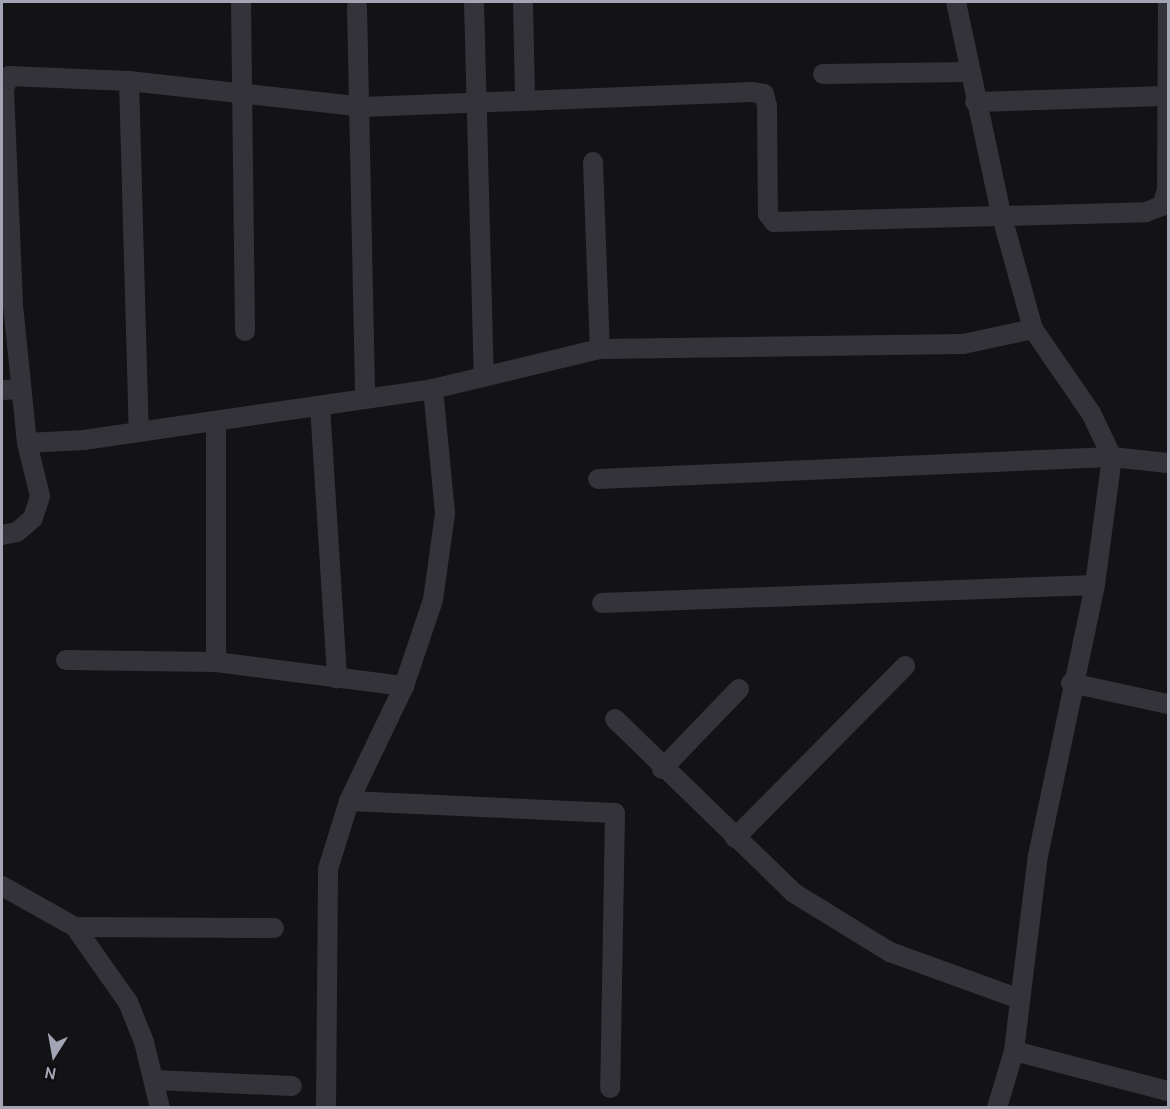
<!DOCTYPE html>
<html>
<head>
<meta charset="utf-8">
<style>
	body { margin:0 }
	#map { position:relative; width:1170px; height:1109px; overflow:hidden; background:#131214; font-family:Cabin,sans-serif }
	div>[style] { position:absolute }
	.minor>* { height:20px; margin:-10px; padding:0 10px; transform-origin:10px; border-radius:10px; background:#343339 }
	span { translate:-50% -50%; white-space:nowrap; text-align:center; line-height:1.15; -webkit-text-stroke:4.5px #0e0d0f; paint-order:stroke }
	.frame { position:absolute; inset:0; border:3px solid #a4a5b4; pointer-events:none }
	.north { position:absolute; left:24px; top:1025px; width:60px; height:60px; -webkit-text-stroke:4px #0e0d0f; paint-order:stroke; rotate:191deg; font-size:16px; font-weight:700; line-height:24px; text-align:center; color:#a4a5b4 }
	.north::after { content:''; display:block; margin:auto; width:21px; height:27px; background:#a4a5b4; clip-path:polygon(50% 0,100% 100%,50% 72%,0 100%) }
</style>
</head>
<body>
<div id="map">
	<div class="minor">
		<div style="left:241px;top:2px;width:329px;rotate:89.3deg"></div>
		<div style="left:474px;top:2px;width:373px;rotate:88.5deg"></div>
		<div style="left:523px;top:2px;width:97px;rotate:88.8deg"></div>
		<div style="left:956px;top:2px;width:216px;rotate:78deg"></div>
		<div style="left:1001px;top:213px;width:120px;rotate:74.6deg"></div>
		<div style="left:1033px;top:329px;width:102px;rotate:55.4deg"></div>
		<div style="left:1091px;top:413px;width:49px;rotate:64.5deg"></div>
		<div style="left:1112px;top:457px;width:129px;rotate:97.6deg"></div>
		<div style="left:1095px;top:585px;width:276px;rotate:101.9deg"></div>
		<div style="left:1038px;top:855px;width:197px;rotate:97deg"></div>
		<div style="left:1014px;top:1051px;width:59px;rotate:106.6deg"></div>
		<div style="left:357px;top:7px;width:392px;rotate:88.8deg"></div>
		<div style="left:823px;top:74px;width:145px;rotate:-0.8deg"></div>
		<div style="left:129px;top:81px;width:350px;rotate:88.4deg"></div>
		<div style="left:975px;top:102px;width:189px;rotate:-1.8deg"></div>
		<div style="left:593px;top:162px;width:187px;rotate:87.9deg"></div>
		<div style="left:2px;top:390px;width:19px;rotate:-3deg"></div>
		<div style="left:320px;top:406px;width:273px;rotate:86.4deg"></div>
		<div style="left:27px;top:443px;width:57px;rotate:-3deg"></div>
		<div style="left:84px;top:440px;width:353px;rotate:-8.3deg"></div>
		<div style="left:433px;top:389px;width:172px;rotate:-13.5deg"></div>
		<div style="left:600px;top:349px;width:363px;rotate:-0.8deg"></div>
		<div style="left:963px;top:344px;width:72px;rotate:-12.1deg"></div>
		<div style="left:598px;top:479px;width:514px;rotate:-2.45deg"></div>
		<div style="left:1112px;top:457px;width:56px;rotate:6.1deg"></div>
		<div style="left:2px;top:535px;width:15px;rotate:-11deg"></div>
		<div style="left:17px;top:532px;width:21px;rotate:-41deg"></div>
		<div style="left:33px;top:518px;width:23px;rotate:-72deg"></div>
		<div style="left:40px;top:496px;width:55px;rotate:-103.8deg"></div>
		<div style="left:27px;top:443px;width:140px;rotate:-95.8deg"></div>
		<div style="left:13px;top:304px;width:215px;rotate:-92.4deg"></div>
		<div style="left:4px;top:89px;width:14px;rotate:-69deg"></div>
		<div style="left:9px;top:76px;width:120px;rotate:2.4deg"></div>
		<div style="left:129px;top:81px;width:235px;rotate:6.3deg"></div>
		<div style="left:363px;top:107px;width:389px;rotate:-2.2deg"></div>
		<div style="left:752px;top:92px;width:12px;rotate:9deg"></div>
		<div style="left:764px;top:94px;width:12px;rotate:76deg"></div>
		<div style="left:767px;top:106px;width:108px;rotate:89.5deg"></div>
		<div style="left:768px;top:214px;width:10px;rotate:53deg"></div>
		<div style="left:774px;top:222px;width:372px;rotate:-1.5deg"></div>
		<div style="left:1146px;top:212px;width:17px;rotate:-21deg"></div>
		<div style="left:1162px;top:206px;width:17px;rotate:-73deg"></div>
		<div style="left:1167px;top:190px;width:188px;rotate:-89.7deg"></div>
		<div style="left:602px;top:603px;width:493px;rotate:-2.1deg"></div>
		<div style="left:66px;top:660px;width:150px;rotate:0.8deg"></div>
		<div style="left:216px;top:662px;width:190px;rotate:7.3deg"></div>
		<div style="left:216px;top:662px;width:241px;rotate:-90deg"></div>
		<div style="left:1071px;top:683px;width:99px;rotate:12.2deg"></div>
		<div style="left:615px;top:719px;width:250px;rotate:44.2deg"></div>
		<div style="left:794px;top:893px;width:113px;rotate:31.6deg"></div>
		<div style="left:890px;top:952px;width:138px;rotate:19.9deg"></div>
		<div style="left:662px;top:769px;width:111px;rotate:-46.1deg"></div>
		<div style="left:349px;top:801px;width:266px;rotate:2.6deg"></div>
		<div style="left:615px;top:813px;width:275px;rotate:91deg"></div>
		<div style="left:735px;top:838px;width:242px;rotate:-45.3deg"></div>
		<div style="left:2px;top:886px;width:84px;rotate:29.3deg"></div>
		<div style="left:75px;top:927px;width:92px;rotate:54.8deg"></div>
		<div style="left:128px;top:1002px;width:43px;rotate:68.2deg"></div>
		<div style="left:144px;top:1042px;width:68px;rotate:76.4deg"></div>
		<div style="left:75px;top:927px;width:199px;rotate:0.3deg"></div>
		<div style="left:1014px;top:1051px;width:159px;rotate:14.6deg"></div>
		<div style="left:155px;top:1080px;width:137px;rotate:2.5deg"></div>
		<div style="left:326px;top:1108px;width:239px;rotate:-89.5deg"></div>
		<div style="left:328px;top:869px;width:71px;rotate:-72.8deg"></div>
		<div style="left:349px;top:801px;width:127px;rotate:-64.4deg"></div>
		<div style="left:404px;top:686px;width:91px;rotate:-71.4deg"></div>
		<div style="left:433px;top:600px;width:88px;rotate:-82.1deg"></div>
		<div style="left:445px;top:513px;width:125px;rotate:-95.5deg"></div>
	</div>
	<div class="frame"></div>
	<div class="north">N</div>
</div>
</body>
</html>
